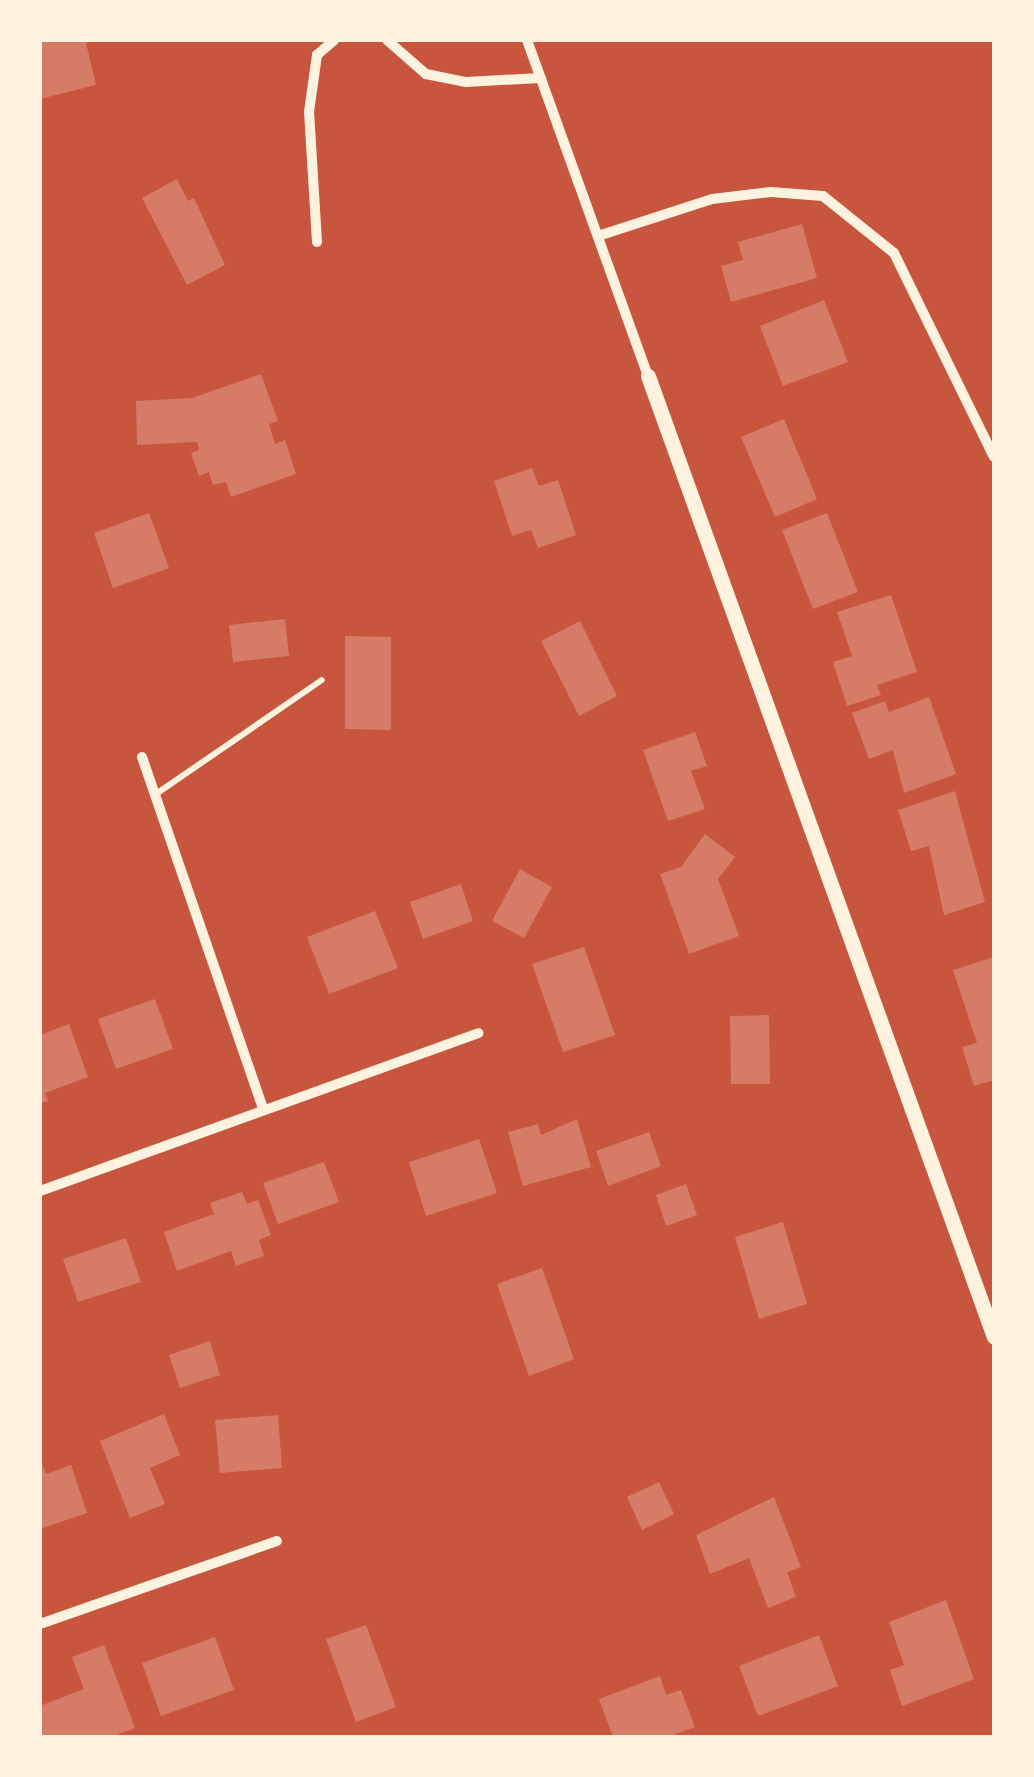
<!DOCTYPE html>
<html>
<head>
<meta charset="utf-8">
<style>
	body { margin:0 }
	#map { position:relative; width:1034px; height:1777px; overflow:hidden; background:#c8553d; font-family:"Sofia Sans Condensed",sans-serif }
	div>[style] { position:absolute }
	.building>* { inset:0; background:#d67c66 }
	.service>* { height:6px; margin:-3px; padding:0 3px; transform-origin:3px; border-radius:3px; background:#fff3e0 }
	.minor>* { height:10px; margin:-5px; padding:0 5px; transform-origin:5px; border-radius:5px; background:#fff3e0 }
	.tertiary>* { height:15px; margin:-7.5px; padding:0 7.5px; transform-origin:7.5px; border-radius:7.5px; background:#fff3e0 }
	span { translate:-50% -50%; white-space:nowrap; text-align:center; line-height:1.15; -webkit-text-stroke:8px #fff3e0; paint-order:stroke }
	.frame { position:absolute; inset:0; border:42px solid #fff3e0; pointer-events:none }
</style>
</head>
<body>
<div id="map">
	<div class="building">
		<div style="clip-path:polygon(40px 40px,93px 40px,86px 43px,96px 85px,40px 99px)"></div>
		<div style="clip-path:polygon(177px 179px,188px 201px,194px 198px,225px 265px,187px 285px,142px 198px)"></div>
		<div style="clip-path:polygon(802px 224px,817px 278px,731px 302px,721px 266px,743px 260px,738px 242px)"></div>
		<div style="clip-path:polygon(824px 300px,848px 362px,783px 386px,760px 326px)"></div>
		<div style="clip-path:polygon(261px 374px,278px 421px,269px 424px,275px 444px,285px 440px,296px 474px,231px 497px,226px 482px,213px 485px,209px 472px,199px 476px,191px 453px,199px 450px,197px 442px,137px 445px,136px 401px,192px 398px)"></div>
		<div style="clip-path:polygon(784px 419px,817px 499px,775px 517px,741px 437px)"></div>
		<div style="clip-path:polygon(532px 468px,539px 486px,558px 480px,576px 535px,538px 548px,531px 530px,512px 536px,494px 481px)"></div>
		<div style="clip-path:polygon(149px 513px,169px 568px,113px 588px,94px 533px)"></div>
		<div style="clip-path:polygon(827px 513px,858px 592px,813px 609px,782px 530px)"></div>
		<div style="clip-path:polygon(891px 595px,917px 672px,877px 685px,881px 695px,847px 706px,833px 662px,852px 656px,837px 612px)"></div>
		<div style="clip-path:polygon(285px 619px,289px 656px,233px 662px,229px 625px)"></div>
		<div style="clip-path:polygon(580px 621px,617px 696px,579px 716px,541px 641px)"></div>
		<div style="clip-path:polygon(345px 636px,391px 637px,391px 730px,345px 729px)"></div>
		<div style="clip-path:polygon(929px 697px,956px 774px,904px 793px,893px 750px,869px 759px,852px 713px,885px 701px,889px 712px)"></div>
		<div style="clip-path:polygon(695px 732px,707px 766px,691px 771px,705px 809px,668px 821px,643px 750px)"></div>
		<div style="clip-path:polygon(955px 791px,985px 902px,944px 915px,929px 846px,911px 851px,898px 810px)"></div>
		<div style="clip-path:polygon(705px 834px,735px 857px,718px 879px,739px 936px,689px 954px,660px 874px,681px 867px)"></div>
		<div style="clip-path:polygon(520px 869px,552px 887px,524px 938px,492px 921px)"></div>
		<div style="clip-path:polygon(461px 884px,473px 921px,423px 939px,410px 902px)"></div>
		<div style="clip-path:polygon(375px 911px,398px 968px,329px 994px,307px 937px)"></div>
		<div style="clip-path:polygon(584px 947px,615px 1035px,563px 1052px,532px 964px)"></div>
		<div style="clip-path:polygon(994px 957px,994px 1080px,974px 1086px,962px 1047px,977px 1043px,953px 970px)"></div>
		<div style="clip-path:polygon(155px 999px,173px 1049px,116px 1069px,98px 1019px)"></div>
		<div style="clip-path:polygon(769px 1015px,770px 1084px,731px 1084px,730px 1016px)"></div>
		<div style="clip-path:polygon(69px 1024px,88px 1077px,45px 1093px,48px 1101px,40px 1103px,40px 1035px)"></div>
		<div style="clip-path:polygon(577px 1119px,591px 1167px,523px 1186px,508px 1132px,538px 1124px,541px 1135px)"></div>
		<div style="clip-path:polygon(649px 1132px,661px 1166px,608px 1186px,596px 1151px)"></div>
		<div style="clip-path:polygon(479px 1139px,497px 1193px,426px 1216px,409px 1162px)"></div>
		<div style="clip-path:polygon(324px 1162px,339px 1202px,278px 1224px,263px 1183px)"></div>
		<div style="clip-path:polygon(686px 1184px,697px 1215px,666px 1226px,656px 1195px)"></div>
		<div style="clip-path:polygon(242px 1192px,247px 1204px,258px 1200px,271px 1235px,259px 1240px,264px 1256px,236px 1266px,231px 1251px,177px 1271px,164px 1232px,214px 1214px,210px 1203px)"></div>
		<div style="clip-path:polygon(783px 1222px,807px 1304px,759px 1319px,735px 1237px)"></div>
		<div style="clip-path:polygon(126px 1238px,141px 1282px,78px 1302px,63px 1259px)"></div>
		<div style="clip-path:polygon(542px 1268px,574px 1359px,529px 1376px,497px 1284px)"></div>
		<div style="clip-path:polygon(210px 1341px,220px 1375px,180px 1388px,169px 1355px)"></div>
		<div style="clip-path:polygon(164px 1414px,180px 1455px,150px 1468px,165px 1504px,130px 1518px,100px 1441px)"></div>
		<div style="clip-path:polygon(278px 1415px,282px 1468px,220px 1473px,215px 1420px)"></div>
		<div style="clip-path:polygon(40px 1458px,46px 1474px,71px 1465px,87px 1513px,40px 1529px)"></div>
		<div style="clip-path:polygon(659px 1482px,674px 1514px,642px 1530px,627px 1497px)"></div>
		<div style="clip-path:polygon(774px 1497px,801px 1567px,787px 1572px,796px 1597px,768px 1608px,749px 1558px,710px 1574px,696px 1535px)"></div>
		<div style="clip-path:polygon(946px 1600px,974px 1679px,902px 1706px,890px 1670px,904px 1665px,889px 1622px)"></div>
		<div style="clip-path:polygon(366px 1625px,396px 1707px,356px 1722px,326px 1639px)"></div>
		<div style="clip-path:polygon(819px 1635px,838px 1686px,758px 1716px,739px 1666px)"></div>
		<div style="clip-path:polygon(215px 1637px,234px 1690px,161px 1716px,142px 1663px)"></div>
		<div style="clip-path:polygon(104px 1645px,135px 1728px,111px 1737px,40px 1737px,40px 1706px,84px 1689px,72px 1657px)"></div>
		<div style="clip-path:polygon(660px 1676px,666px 1695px,681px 1690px,695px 1727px,668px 1737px,613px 1737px,599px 1699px)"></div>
	</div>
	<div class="service">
		<div style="left:156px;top:794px;width:201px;rotate:-34.5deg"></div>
	</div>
	<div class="minor">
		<div style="left:387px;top:40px;width:52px;rotate:41.1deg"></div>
		<div style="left:426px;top:74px;width:41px;rotate:11.3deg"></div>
		<div style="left:466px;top:82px;width:75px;rotate:-3.1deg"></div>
		<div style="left:527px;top:40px;width:357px;rotate:70.2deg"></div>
		<div style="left:598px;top:236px;width:120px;rotate:-18deg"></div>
		<div style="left:712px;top:199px;width:59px;rotate:-6.8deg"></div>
		<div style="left:771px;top:192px;width:52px;rotate:4.4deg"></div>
		<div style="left:823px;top:196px;width:91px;rotate:38.8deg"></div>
		<div style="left:894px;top:253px;width:227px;rotate:63.9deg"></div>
		<div style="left:317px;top:242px;width:130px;rotate:-93.5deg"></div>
		<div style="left:309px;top:112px;width:58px;rotate:-82deg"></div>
		<div style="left:317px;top:55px;width:23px;rotate:-41deg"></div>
		<div style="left:142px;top:757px;width:372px;rotate:71deg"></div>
		<div style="left:40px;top:1191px;width:466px;rotate:-19.8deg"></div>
		<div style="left:40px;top:1624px;width:251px;rotate:-19.3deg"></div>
	</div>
	<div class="tertiary">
		<div style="left:648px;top:376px;width:1021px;rotate:70.2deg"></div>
	</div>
	<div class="frame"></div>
</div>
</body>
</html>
